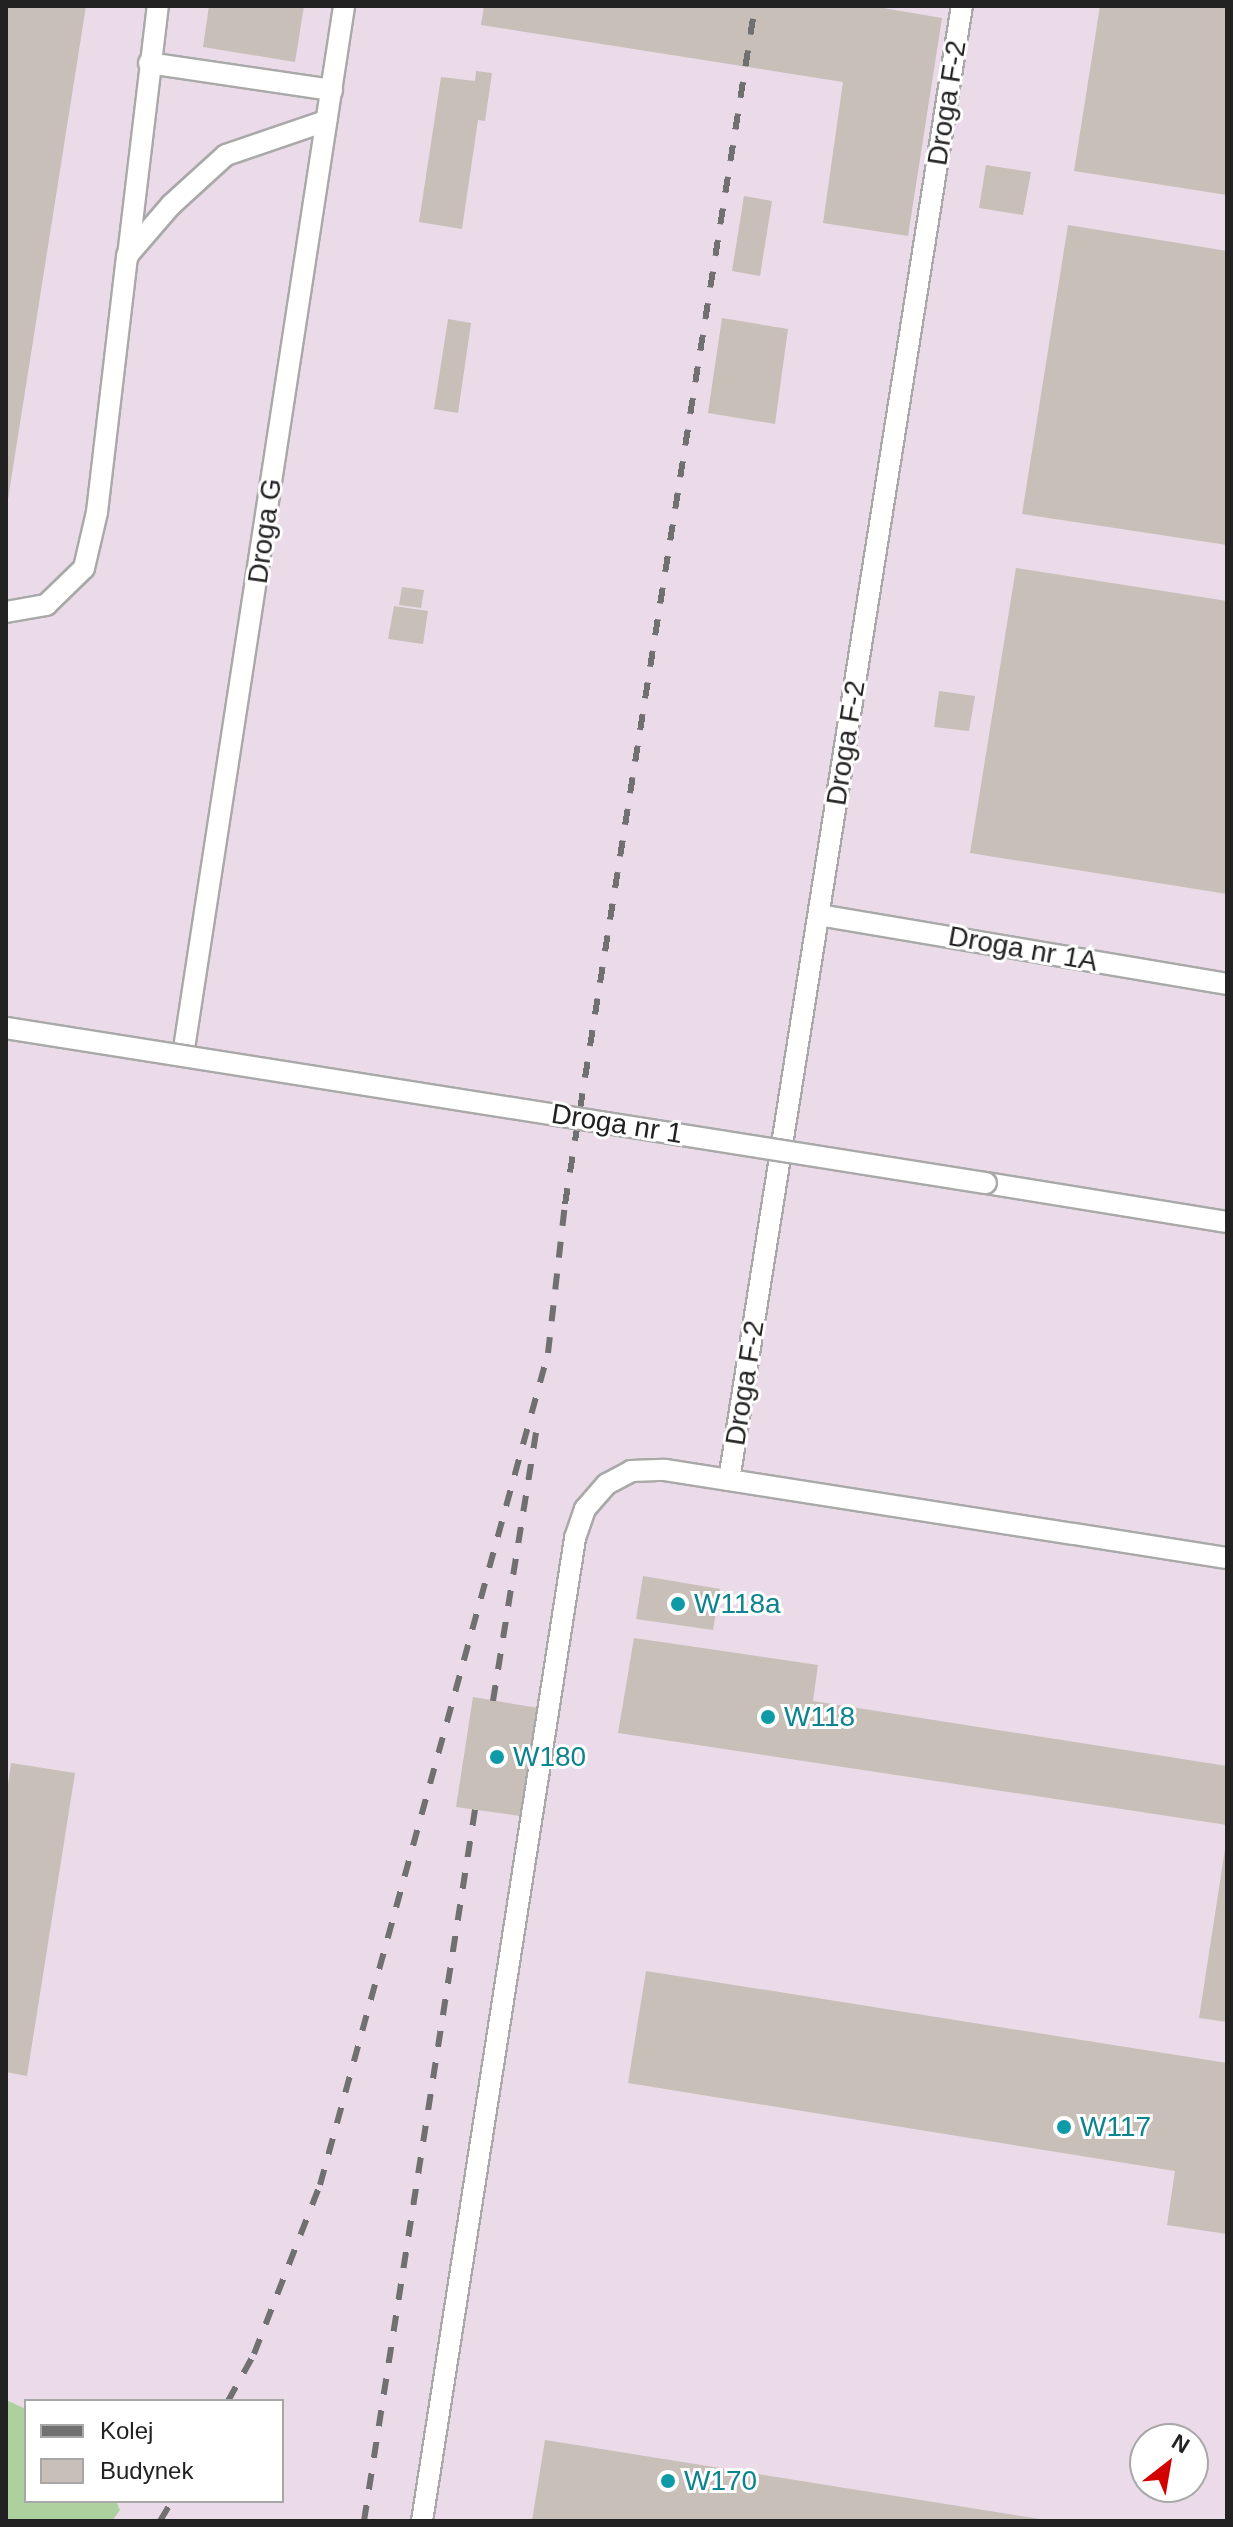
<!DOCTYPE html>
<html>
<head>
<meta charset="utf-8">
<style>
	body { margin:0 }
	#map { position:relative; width:1233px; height:2527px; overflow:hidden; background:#f2efe9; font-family:Helvetica,sans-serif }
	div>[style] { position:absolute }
	.industrial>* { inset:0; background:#ebdbe8 }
	.forest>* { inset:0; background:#add19e }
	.building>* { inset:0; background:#c7bfb8 }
	.roads { filter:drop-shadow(2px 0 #a9a9a9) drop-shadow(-2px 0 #a9a9a9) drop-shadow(0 2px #a9a9a9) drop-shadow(0 -2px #a9a9a9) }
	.lane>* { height:20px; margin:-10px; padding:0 10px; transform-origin:10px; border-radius:10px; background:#fff }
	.rail>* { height:6px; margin-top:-3px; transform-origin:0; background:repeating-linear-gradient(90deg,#707070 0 16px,transparent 0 32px) }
	.bridges { filter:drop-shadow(2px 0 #a9a9a9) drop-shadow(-2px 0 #a9a9a9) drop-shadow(0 2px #a9a9a9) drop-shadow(0 -2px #a9a9a9) }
	.lane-bridge>* { height:20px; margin:-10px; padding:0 10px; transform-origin:10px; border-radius:10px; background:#fff }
	.dots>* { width:22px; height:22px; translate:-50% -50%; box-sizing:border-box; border:4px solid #fff; border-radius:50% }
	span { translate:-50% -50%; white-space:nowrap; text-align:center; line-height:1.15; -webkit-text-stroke:6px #fff; paint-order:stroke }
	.street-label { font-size:28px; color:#222 }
	.culture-label { font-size:28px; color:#0d838f }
	.left { translate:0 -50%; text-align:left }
	.frame { position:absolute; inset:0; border:8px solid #222; pointer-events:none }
	.legend { position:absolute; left:24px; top:2399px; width:260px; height:104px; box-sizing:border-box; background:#fff; border:2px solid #a7a7a7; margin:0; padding:10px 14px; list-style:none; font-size:24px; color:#222 }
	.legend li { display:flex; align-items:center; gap:16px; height:40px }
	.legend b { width:40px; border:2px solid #a7a7a7 }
	.north { position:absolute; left:1129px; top:2423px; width:80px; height:80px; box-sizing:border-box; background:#fff; border:2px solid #a7a7a7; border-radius:50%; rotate:31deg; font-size:22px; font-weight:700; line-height:32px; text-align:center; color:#222 }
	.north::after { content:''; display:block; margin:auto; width:28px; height:36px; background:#d40000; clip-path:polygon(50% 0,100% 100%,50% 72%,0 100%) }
</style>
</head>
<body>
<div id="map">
	<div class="industrial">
		<div style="clip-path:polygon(evenodd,6px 6px,1227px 6px,1227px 2521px,6px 2521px,6px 6px,26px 2401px,282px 2401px,282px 2501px,26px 2501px,26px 2401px,6px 6px,1145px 2439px,1193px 2439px,1193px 2487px,1145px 2487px,1145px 2439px)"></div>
	</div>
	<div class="forest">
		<div style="clip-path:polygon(6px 2400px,26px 2409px,26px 2501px,116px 2501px,120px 2510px,112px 2521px,6px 2521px)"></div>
	</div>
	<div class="building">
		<div style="clip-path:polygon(6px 6px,86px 6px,8px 499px,6px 499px)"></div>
		<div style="clip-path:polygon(209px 6px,304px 6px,295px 62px,203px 47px)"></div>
		<div style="clip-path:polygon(484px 6px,871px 6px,942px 18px,908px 236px,823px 223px,843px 82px,481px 25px)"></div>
		<div style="clip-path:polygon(1100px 6px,1227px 6px,1227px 195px,1074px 171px)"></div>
		<div style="clip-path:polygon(476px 71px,492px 73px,485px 121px,478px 120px,462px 229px,419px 222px,441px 77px,475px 81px)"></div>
		<div style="clip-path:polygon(986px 165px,1031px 172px,1023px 215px,979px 208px)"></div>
		<div style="clip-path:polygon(744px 196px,772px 201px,760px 276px,732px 271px)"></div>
		<div style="clip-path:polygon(1068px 225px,1227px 251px,1227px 545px,1022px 514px)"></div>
		<div style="clip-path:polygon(722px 318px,788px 329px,775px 424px,708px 413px)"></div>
		<div style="clip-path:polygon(448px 319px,471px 323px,458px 413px,434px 409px)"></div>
		<div style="clip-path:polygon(1016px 568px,1227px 601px,1227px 894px,970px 853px)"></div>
		<div style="clip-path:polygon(402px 587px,424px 590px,421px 608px,399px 605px)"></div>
		<div style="clip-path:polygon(394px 606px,428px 611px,423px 644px,388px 639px)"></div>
		<div style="clip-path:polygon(939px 691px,975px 696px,969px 731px,934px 727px)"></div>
		<div style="clip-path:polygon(643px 1576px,720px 1589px,713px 1630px,636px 1619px)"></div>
		<div style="clip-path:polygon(634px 1638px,818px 1665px,813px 1701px,1227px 1766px,1227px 1825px,618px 1733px)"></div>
		<div style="clip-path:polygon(473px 1697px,538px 1708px,520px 1816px,456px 1807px)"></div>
		<div style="clip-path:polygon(11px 1763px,75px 1773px,27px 2076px,6px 2072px,6px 1799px)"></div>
		<div style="clip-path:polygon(1225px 1849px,1227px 1849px,1227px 2022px,1199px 2018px)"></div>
		<div style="clip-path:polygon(646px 1971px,1227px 2063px,1227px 2234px,1167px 2225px,1175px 2171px,628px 2083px)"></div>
		<div style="clip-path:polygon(545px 2440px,1040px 2519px,1040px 2521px,532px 2521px)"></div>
	</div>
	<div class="roads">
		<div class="lane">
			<div style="left:149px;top:63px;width:185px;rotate:8.4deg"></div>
			<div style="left:128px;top:256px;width:252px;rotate:-83.2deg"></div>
			<div style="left:6px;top:612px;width:41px;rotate:-9.9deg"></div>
			<div style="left:46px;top:605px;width:53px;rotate:-44.2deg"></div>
			<div style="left:84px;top:568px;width:57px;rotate:-76.9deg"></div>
			<div style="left:97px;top:512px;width:258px;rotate:-83.3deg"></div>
			<div style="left:127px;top:256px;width:67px;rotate:-49.2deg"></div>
			<div style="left:171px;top:205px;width:74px;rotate:-42.3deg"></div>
			<div style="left:226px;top:155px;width:106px;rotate:-18.8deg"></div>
			<div style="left:819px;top:915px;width:414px;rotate:9.6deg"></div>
			<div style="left:183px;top:1055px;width:1061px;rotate:-81.27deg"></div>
			<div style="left:986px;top:1183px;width:244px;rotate:9.2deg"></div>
			<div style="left:729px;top:1480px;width:1492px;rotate:-81.02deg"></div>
			<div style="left:422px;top:2521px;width:995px;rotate:-81.15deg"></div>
			<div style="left:575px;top:1538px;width:31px;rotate:-71deg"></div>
			<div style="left:585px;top:1509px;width:33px;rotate:-49deg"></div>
			<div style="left:607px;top:1484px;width:27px;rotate:-28deg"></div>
			<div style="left:631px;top:1471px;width:34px;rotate:-2deg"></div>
			<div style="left:665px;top:1470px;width:569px;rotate:8.9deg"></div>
		</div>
	</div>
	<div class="rail">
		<div style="left:493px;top:1701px;width:272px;rotate:-80.9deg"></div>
		<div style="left:228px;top:2401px;width:54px;rotate:-61deg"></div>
		<div style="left:254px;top:2354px;width:181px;rotate:-68.7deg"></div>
		<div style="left:320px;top:2185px;width:863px;rotate:-74.67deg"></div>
		<div style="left:548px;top:1353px;width:150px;rotate:-83.5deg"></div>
		<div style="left:565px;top:1204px;width:1213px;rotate:-80.99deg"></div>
		<div style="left:160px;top:2521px;width:23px;rotate:-59deg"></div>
		<div style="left:364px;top:2521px;width:720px;rotate:-81.13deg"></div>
	</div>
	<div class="bridges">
		<div class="lane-bridge">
			<div style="left:6px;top:1028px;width:992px;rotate:8.99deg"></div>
		</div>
	</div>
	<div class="dots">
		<div style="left:678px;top:1604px;background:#0f9aa8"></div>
		<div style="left:768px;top:1717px;background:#0f9aa8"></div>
		<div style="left:497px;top:1757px;background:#0f9aa8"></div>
		<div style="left:1064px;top:2127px;background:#0f9aa8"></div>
		<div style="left:668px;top:2481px;background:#0f9aa8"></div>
	</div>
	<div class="street-label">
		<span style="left:947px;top:103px;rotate:-81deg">Droga F-2</span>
		<span style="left:265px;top:531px;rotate:-82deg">Droga G</span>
		<span style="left:846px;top:743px;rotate:-81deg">Droga F-2</span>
		<span style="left:1023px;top:949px;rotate:10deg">Droga nr 1A</span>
		<span style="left:617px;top:1124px;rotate:9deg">Droga nr 1</span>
		<span style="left:745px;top:1383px;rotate:-81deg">Droga F-2</span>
	</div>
	<div class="culture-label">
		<span class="left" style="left:694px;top:1604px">W118a</span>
		<span class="left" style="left:784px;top:1717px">W118</span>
		<span class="left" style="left:513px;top:1757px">W180</span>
		<span class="left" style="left:1080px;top:2127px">W117</span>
		<span class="left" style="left:684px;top:2481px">W170</span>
	</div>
	<div class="frame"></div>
	<ul class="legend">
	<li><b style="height:10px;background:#707070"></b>Kolej</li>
	<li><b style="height:22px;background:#c7bfb8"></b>Budynek</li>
	</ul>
	<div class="north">N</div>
</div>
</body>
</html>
